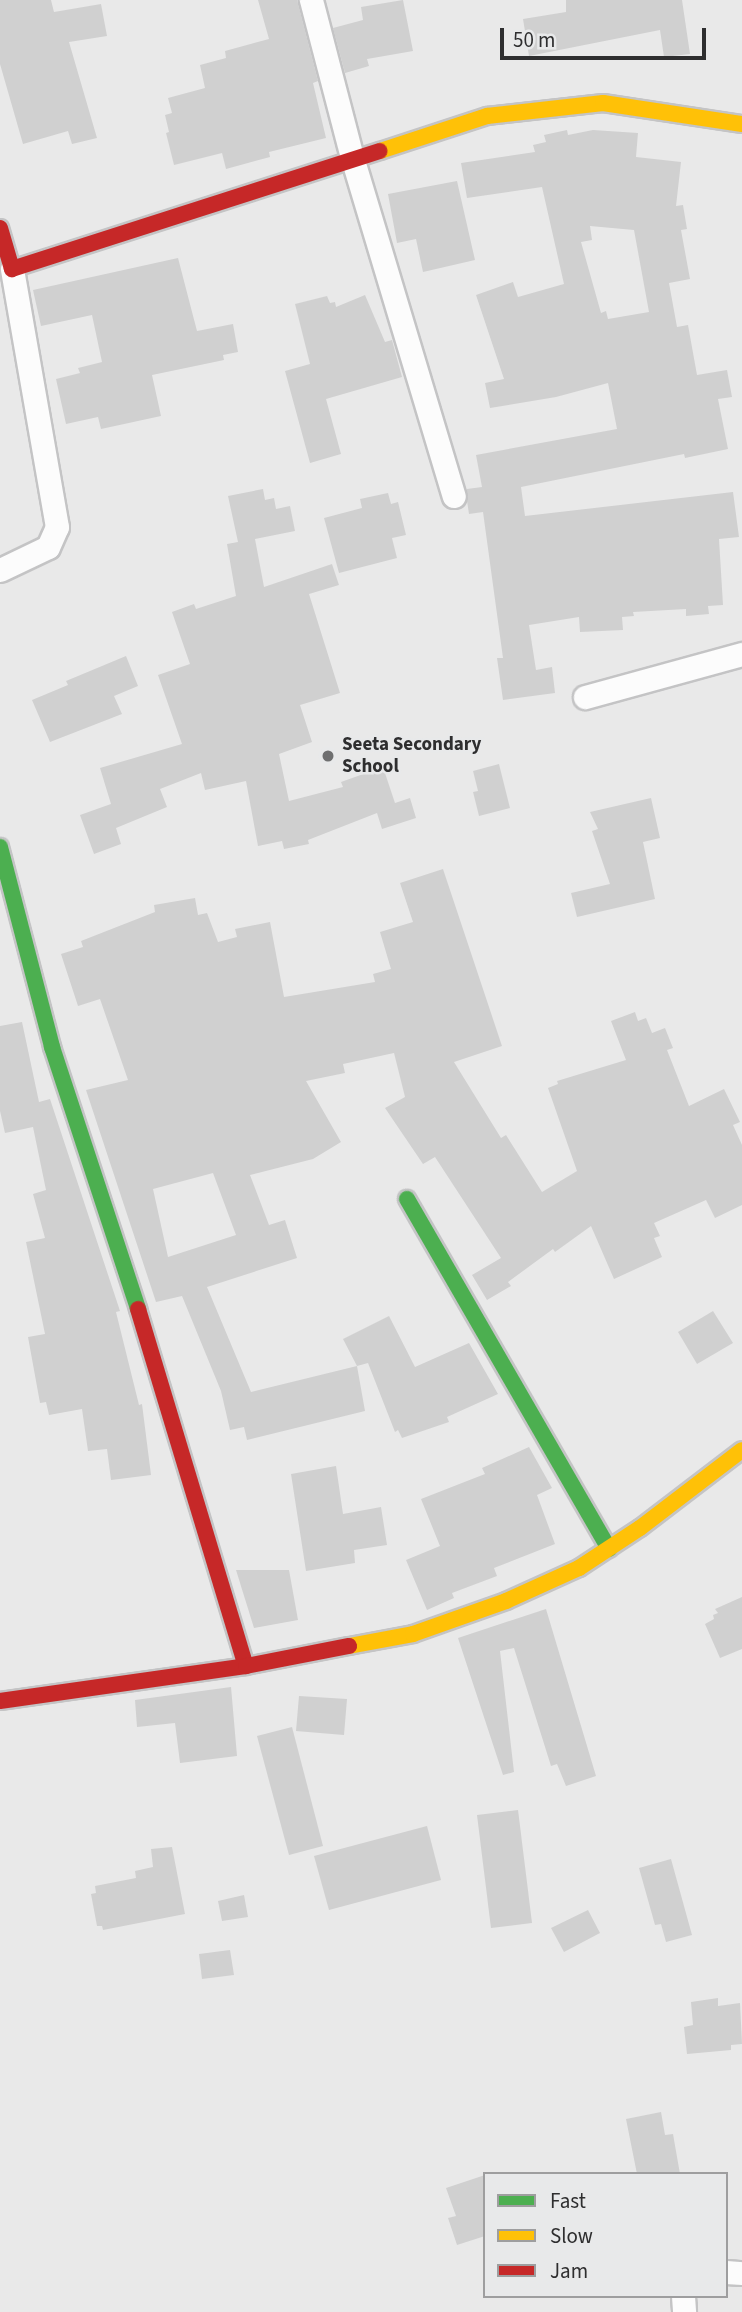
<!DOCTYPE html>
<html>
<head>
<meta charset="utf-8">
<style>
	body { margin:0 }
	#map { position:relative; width:742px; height:2312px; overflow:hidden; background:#e9e9e9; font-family:"Source Sans 3",sans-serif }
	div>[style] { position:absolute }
	.building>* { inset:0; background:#d0d0d0 }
	.roads { filter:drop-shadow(2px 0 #c4c4c5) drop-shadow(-2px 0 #c4c4c5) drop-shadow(0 2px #c4c4c5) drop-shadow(0 -2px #c4c4c5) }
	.street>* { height:23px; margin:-11.5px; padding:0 11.5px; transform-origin:11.5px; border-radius:11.5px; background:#fcfcfc }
	.fast>* { height:16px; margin:-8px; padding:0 8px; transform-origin:8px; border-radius:8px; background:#4caf50 }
	.slow>* { height:16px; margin:-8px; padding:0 8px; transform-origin:8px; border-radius:8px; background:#ffc107 }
	.jam>* { height:16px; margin:-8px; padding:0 8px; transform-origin:8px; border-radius:8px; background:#c62828 }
	.dots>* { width:19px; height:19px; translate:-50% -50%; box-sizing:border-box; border:4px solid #e8e9ea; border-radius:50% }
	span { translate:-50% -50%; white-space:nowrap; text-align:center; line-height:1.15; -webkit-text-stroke:5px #e8e9ea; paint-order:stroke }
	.poi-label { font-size:19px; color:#2e2e2f; font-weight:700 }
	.left { translate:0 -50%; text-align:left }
	.legend { position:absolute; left:483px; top:2172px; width:245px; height:126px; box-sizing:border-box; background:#e8e9ea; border:2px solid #9e9e9f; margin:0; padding:9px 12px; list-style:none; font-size:21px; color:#2e2e2f }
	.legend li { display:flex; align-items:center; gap:14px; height:35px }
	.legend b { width:35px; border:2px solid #9e9e9f }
	.scale { position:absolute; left:500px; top:28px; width:206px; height:32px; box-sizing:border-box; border:4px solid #2e2e2f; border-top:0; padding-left:9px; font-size:21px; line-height:24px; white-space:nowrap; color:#2e2e2f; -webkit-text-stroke:5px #e8e9ea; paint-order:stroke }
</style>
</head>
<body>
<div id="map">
	<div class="building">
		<div style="clip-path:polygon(0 0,51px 0,54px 12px,101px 4px,107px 36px,69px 42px,97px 138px,72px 144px,68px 131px,23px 144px,0 64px)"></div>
		<div style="clip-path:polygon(258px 0,297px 0,318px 81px,313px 83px,326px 138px,269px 152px,270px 157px,226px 169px,222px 153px,174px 165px,166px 133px,169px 132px,165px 115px,172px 113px,168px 98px,205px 88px,200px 65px,226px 58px,225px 51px,269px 39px)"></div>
		<div style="clip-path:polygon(403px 0,413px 51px,367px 59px,369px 66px,345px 73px,333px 28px,363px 20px,361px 7px)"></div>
		<div style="clip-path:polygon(566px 0,682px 0,690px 54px,664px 57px,660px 30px,529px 56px,523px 19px,566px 12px)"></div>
		<div style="clip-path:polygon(evenodd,567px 130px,568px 135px,593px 130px,638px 133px,636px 157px,681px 162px,676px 206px,683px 205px,687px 229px,681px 230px,690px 279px,669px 283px,677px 327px,688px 325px,697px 375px,727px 370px,732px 397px,718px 399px,728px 449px,685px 458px,684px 454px,521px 487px,525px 516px,733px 492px,739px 537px,719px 539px,723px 605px,708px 606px,709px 614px,686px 616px,686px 609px,633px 612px,634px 616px,622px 617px,623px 630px,580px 632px,579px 617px,529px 625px,536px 670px,552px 667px,555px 693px,503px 700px,497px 658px,503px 658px,483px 512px,469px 514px,467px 501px,467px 489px,482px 487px,476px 455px,617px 429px,608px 383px,556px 397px,490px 408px,485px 383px,504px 379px,476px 295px,513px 282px,518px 297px,564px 284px,542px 187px,467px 198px,461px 163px,535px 152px,533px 145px,546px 142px,544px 135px,567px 130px,590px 226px,634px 230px,649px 312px,608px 319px,606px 311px,601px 313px,581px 242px,592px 240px,590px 226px)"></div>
		<div style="clip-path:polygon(457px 181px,475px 260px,423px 272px,416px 239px,397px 243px,388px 194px)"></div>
		<div style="clip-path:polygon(178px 258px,197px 331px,233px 324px,238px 352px,223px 355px,224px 360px,152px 375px,161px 416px,101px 429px,98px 417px,66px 424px,56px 379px,80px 373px,78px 368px,102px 362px,92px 315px,41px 326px,33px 290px)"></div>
		<div style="clip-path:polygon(365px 295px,385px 342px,392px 340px,402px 377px,326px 399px,341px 454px,310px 463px,285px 371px,310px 364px,295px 304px,327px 296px,330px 303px,335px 302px,336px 307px)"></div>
		<div style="clip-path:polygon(263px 489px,265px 500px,274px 498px,276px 509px,290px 506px,295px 531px,255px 539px,264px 587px,332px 564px,339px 585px,309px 594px,340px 693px,300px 705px,312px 742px,279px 754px,289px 801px,343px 787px,341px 782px,383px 767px,395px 803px,410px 798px,416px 818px,382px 829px,377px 813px,308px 840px,309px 844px,284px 849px,282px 841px,258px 846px,246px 781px,205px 790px,201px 773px,160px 789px,167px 807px,116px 828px,121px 844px,94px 854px,80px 815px,111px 804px,100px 768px,182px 744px,158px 675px,190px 664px,172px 612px,194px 604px,196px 609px,236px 596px,227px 544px,238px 542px,228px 496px)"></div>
		<div style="clip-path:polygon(388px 493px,391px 504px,398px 502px,406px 535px,392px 538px,397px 558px,339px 573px,324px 518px,362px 508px,360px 499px)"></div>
		<div style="clip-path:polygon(126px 656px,138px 686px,114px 696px,122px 714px,50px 742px,32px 700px,68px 685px,66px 681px)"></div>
		<div style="clip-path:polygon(499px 764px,510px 808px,479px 816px,473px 792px,478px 791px,473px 771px)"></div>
		<div style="clip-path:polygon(651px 798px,660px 838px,643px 842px,655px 899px,577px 917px,571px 893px,610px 884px,592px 831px,598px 829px,590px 812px)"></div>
		<div style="clip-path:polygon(evenodd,443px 869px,502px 1046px,454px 1062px,501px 1138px,506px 1135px,542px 1192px,577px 1171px,548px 1088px,558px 1084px,557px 1081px,626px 1060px,611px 1021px,635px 1012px,638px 1021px,646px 1018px,652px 1033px,665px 1028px,673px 1048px,667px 1050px,689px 1106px,724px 1089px,740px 1122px,733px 1125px,742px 1145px,742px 1205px,715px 1218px,706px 1200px,654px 1223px,660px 1236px,654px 1238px,662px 1257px,614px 1279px,591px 1226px,555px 1252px,553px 1249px,508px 1282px,511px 1286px,487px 1300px,472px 1275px,501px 1258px,435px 1157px,423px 1164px,385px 1108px,405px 1097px,394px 1053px,343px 1064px,345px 1073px,306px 1081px,341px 1142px,313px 1159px,250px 1175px,269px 1225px,285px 1220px,297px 1258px,207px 1287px,251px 1392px,357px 1366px,343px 1339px,389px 1316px,415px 1367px,469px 1343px,498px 1394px,447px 1417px,449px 1422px,402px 1438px,398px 1430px,395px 1432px,368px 1363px,357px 1366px,365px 1411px,247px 1440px,244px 1427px,230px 1430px,221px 1391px,182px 1296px,156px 1302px,86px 1090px,128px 1080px,100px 999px,78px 1006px,61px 954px,83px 947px,81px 941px,155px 912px,154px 905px,195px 898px,198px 915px,207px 913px,218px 942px,237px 937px,235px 929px,270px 922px,284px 997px,375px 982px,373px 974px,391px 969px,380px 932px,413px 922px,400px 883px,443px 869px,213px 1173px,236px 1235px,168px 1257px,153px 1189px,213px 1173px)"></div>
		<div style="clip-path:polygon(22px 1022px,39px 1102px,50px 1099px,120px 1311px,116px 1312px,139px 1405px,142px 1404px,151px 1475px,111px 1480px,107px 1449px,88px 1451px,82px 1409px,49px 1415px,46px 1402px,40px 1403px,28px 1337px,45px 1334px,26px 1242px,45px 1238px,33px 1194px,46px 1190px,33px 1127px,5px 1133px,0 1111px,0 1026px)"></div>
		<div style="clip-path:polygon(713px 1311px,733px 1343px,697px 1364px,678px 1332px)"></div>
		<div style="clip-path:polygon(529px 1447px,552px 1488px,537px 1495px,555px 1544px,494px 1568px,497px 1576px,452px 1593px,454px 1598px,427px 1610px,406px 1560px,440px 1546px,421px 1499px,485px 1474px,482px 1468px)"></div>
		<div style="clip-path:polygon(336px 1466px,343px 1514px,381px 1507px,387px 1545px,354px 1550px,355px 1563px,306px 1571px,291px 1474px)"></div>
		<div style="clip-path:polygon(236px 1570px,289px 1570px,298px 1620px,254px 1628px)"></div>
		<div style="clip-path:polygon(742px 1597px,742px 1649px,720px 1658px,705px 1624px,714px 1619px,713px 1615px,718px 1613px,715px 1609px)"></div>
		<div style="clip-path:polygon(546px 1609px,596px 1776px,566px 1786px,557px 1764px,551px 1766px,514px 1648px,500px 1651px,514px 1772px,503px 1775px,458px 1638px)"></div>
		<div style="clip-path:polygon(231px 1687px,237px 1756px,180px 1763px,175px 1723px,137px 1727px,135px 1700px)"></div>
		<div style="clip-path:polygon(299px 1696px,347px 1699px,344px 1735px,296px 1731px)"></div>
		<div style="clip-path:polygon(292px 1727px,323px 1846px,289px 1855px,257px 1736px)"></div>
		<div style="clip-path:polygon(518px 1810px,532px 1923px,491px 1928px,477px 1815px)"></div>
		<div style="clip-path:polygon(427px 1826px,441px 1880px,329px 1910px,314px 1856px)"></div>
		<div style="clip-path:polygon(172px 1847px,185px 1914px,103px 1930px,102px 1926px,97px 1926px,91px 1894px,96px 1893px,95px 1886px,136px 1878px,135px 1871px,153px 1867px,151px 1849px)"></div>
		<div style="clip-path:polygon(671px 1859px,692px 1935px,666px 1942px,661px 1924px,655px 1925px,639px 1868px)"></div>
		<div style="clip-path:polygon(244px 1895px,248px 1917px,222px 1921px,218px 1901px)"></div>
		<div style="clip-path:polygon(588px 1910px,600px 1933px,564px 1952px,551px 1928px)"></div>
		<div style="clip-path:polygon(230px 1950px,234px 1975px,202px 1979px,199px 1954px)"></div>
		<div style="clip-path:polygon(718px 1998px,718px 2006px,740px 2003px,742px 2044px,731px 2045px,731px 2050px,687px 2054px,684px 2027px,693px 2025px,691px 2002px)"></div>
		<div style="clip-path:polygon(661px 2112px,665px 2135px,673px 2134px,680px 2174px,637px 2174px,626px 2119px)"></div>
		<div style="clip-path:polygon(485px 2175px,485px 2236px,457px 2245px,448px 2218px,456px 2216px,446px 2188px)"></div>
	</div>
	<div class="roads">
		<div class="street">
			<div style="left:311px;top:0;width:162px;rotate:75.4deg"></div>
			<div style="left:352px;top:157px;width:354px;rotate:73.3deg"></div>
			<div style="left:0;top:570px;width:53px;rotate:-25.6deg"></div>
			<div style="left:48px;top:547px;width:22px;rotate:-66deg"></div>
			<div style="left:57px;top:527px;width:262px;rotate:-99.9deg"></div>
			<div style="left:585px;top:697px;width:163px;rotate:-15.3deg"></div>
			<div style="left:726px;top:2272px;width:16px;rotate:4deg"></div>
			<div style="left:683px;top:2296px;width:16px;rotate:86deg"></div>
		</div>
		<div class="fast">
			<div style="left:0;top:847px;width:207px;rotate:75.4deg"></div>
			<div style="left:52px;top:1047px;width:276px;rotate:71.8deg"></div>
			<div style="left:407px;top:1199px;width:404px;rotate:60deg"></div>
		</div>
		<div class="slow">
			<div style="left:380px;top:151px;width:113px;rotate:-18.1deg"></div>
			<div style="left:487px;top:116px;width:117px;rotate:-6.4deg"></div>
			<div style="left:603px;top:103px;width:141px;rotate:8.6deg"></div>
			<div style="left:349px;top:1646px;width:65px;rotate:-10.6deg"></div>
			<div style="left:413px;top:1634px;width:99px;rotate:-19.5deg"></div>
			<div style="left:506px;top:1601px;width:80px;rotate:-24.3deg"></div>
			<div style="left:579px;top:1568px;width:73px;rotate:-33.3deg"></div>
			<div style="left:640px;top:1528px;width:128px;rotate:-37.4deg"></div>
		</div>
		<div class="jam">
			<div style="left:0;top:228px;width:43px;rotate:73.7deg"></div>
			<div style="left:12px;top:269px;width:386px;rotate:-17.8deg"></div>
			<div style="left:138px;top:1309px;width:373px;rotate:73.2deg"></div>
			<div style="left:0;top:1701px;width:248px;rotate:-8.1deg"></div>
			<div style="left:246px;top:1666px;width:105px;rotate:-11deg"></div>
		</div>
	</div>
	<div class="dots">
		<div style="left:328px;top:756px;background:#6f6f70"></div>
	</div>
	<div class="poi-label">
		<span class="left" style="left:342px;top:756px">Seeta Secondary<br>School</span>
	</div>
	<ul class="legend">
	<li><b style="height:9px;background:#4caf50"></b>Fast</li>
	<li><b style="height:9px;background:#ffc107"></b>Slow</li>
	<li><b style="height:9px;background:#c62828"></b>Jam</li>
	</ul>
	<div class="scale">50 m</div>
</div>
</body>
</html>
